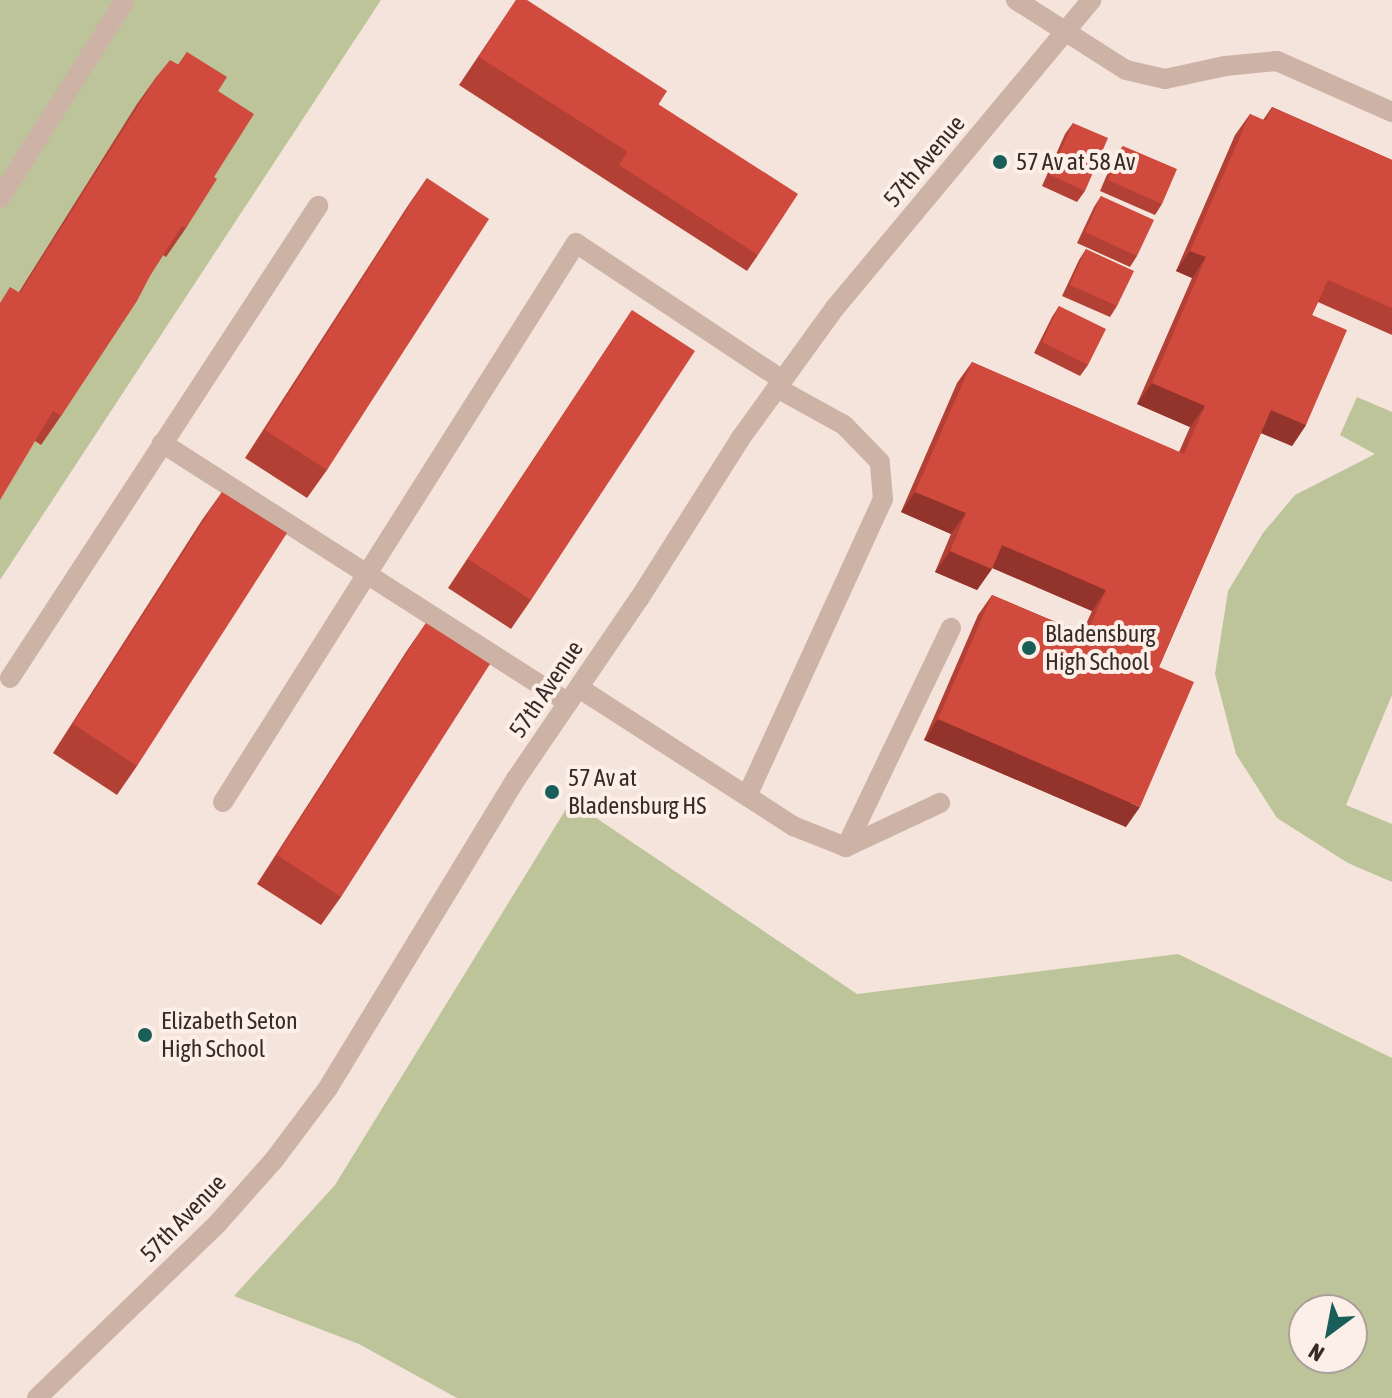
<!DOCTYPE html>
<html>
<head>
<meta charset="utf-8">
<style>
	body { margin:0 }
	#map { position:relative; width:1392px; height:1398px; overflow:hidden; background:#f4e4db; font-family:"Asap Condensed",sans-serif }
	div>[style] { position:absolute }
	.green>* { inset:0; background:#bdc499 }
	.minor>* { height:20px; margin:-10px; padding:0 10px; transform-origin:10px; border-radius:10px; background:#cdb2a6 }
	.wall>* { inset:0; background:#b34034 }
	.shaded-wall>* { inset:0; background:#92342b }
	.building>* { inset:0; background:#d04a3d }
	.dots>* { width:22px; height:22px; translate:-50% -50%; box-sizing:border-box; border:4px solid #fbefe8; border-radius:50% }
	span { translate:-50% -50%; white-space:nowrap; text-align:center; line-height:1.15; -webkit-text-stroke:8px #fbefe8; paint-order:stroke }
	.street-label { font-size:24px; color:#392a27 }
	.poi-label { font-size:24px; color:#392a27 }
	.left { translate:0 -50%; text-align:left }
	.north { position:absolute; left:1288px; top:1294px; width:80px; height:80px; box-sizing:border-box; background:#fbefe8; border:2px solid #ada09b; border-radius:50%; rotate:212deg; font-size:22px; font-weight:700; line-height:32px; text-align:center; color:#392a27 }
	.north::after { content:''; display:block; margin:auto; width:28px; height:36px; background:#195e58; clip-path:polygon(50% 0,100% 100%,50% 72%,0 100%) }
</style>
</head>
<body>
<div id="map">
	<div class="green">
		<div style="clip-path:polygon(0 0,381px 0,0 580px)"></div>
		<div style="clip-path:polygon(1357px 397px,1392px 412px,1392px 695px,1346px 805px,1392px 824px,1392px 882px,1348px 863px,1277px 818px,1236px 754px,1215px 674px,1228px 591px,1263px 533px,1295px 495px,1375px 454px,1340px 435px)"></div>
		<div style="clip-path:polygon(evenodd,571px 801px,857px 994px,1178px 954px,1392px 1058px,1392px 1398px,457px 1398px,359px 1344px,234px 1296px,335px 1185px,571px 801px,1304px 1310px,1352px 1310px,1352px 1358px,1304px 1358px,1304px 1310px)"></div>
	</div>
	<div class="minor">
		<div style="left:1016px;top:0;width:130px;rotate:32.5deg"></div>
		<div style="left:1126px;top:70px;width:40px;rotate:13deg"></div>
		<div style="left:1165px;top:79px;width:61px;rotate:-12.2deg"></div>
		<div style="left:1225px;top:66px;width:52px;rotate:-5.5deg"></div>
		<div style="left:1277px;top:61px;width:126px;rotate:23.9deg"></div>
		<div style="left:0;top:198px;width:234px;rotate:-57.7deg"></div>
		<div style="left:162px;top:443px;width:482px;rotate:32.6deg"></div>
		<div style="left:10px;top:678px;width:564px;rotate:-56.87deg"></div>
		<div style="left:579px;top:688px;width:255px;rotate:32.8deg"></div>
		<div style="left:793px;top:826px;width:57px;rotate:21.6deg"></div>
		<div style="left:846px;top:847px;width:104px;rotate:-25.1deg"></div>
		<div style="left:747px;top:796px;width:327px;rotate:-65.4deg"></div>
		<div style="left:883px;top:499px;width:37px;rotate:-95deg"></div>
		<div style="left:880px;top:462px;width:52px;rotate:-134.2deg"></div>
		<div style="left:844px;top:425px;width:77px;rotate:-151.1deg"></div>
		<div style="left:223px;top:802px;width:661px;rotate:-57.73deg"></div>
		<div style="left:576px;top:243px;width:247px;rotate:33.6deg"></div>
		<div style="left:846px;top:847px;width:243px;rotate:-64.4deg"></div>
		<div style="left:37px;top:1398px;width:252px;rotate:-44deg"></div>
		<div style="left:218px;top:1223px;width:84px;rotate:-48.4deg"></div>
		<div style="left:274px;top:1160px;width:90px;rotate:-53.1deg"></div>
		<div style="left:328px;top:1088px;width:362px;rotate:-58.7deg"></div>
		<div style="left:516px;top:779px;width:218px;rotate:-55.7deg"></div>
		<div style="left:639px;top:599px;width:189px;rotate:-57.7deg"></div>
		<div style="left:740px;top:439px;width:160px;rotate:-54.1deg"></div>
		<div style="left:834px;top:309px;width:402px;rotate:-50.2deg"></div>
	</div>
	<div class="wall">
		<div style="clip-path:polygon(516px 0,658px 104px,758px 255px,747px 271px,459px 85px)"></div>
		<div style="clip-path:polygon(187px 52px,218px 91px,214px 177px,186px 228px,166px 257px,163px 255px,61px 416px,41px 445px,35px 441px,19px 292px,137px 104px,157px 76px,178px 65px)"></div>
		<div style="clip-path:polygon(1272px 107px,1392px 160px,1392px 335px,1318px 302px,1312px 315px,1306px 425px,1292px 446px,1261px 433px,1159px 667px,1126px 827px,924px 740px,978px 615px,992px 595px,1082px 633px,1092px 611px,992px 568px,977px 590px,935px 572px,951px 534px,901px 512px,957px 383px,972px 362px,1179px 452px,1190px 427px,1137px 404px,1192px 278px,1176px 271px,1235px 135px,1250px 114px,1263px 120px)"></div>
		<div style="clip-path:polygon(1073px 123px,1085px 191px,1077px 202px,1042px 186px,1065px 134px)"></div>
		<div style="clip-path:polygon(1123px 146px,1162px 204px,1155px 215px,1100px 191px,1115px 156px)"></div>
		<div style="clip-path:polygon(427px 178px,327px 470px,307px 498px,245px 458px,407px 207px)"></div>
		<div style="clip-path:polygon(1101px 196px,1137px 256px,1130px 267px,1077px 243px,1094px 207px)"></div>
		<div style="clip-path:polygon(1086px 249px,1117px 306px,1110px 317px,1062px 296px,1079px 260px)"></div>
		<div style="clip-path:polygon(1059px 306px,1088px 365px,1080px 376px,1034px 353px,1052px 317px)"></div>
		<div style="clip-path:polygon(632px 310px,531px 600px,511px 629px,448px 588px)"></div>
		<div style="clip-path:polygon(222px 492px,137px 766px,117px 795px,53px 753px,202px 520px)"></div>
		<div style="clip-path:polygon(426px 623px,341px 897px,321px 925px,257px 884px,406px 652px)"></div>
	</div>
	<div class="shaded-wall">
		<div style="clip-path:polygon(1190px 251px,1206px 257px,1192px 278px,1176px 271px)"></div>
		<div style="clip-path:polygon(1152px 383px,1205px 406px,1190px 427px,1137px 404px)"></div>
		<div style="clip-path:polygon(1271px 410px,1306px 425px,1292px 446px,1256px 431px)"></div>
		<div style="clip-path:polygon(915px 492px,966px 513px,951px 534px,901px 512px)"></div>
		<div style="clip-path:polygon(1002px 545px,1106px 590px,1092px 611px,988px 566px)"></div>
		<div style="clip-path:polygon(950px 551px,992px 569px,977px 590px,935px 572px)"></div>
		<div style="clip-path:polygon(938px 719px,1140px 807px,1126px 827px,924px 740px)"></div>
	</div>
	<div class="building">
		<div style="clip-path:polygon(516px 0,527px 0,667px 91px,628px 152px,479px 57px)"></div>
		<div style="clip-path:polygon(187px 52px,227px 77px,218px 91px,254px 114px,214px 177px,217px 179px,186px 228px,182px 226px,151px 274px,137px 301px,61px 416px,53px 411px,0 500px,0 303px,10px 287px,20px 293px,157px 76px,170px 60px,179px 65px)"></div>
		<div style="clip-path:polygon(658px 104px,798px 194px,758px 255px,619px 165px)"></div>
		<div style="clip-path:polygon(1272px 107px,1392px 160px,1392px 308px,1328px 280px,1312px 315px,1347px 330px,1306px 425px,1271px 410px,1159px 667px,1194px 682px,1140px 807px,938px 719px,992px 595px,1086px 635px,1106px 590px,1002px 545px,992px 569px,950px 551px,966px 513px,915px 492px,972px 362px,1184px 454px,1205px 406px,1152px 383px,1206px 257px,1190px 251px,1250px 114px,1266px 121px)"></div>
		<div style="clip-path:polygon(1073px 123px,1108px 138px,1085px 191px,1050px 175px)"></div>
		<div style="clip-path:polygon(1123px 146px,1177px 169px,1162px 204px,1108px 180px)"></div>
		<div style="clip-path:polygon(427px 178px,489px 219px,327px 470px,265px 430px)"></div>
		<div style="clip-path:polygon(1101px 196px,1154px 220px,1137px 256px,1085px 232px)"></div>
		<div style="clip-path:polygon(1086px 249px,1134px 271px,1117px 306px,1070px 285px)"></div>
		<div style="clip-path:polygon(1059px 306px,1106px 329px,1088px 365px,1042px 342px)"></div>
		<div style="clip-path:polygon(632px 310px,695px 351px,531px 600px,468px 559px)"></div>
		<div style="clip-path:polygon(222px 492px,287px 533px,137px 766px,73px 724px)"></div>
		<div style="clip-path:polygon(426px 623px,490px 664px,341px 897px,277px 855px)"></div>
	</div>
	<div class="dots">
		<div style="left:1000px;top:162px;background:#195e58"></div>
		<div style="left:1029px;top:648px;background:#195e58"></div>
		<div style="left:552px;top:792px;background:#195e58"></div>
		<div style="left:145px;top:1035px;background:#195e58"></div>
	</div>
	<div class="street-label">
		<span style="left:924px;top:161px;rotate:-50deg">57th Avenue</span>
		<span style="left:546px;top:689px;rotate:-56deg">57th Avenue</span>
		<span style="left:183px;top:1218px;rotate:-46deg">57th Avenue</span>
	</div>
	<div class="poi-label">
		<span class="left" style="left:1016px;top:162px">57 Av at 58 Av</span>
		<span class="left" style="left:1045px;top:648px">Bladensburg<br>High School</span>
		<span class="left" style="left:568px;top:792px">57 Av at<br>Bladensburg HS</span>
		<span class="left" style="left:161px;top:1035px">Elizabeth Seton<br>High School</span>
	</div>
	<div class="north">N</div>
</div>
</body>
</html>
